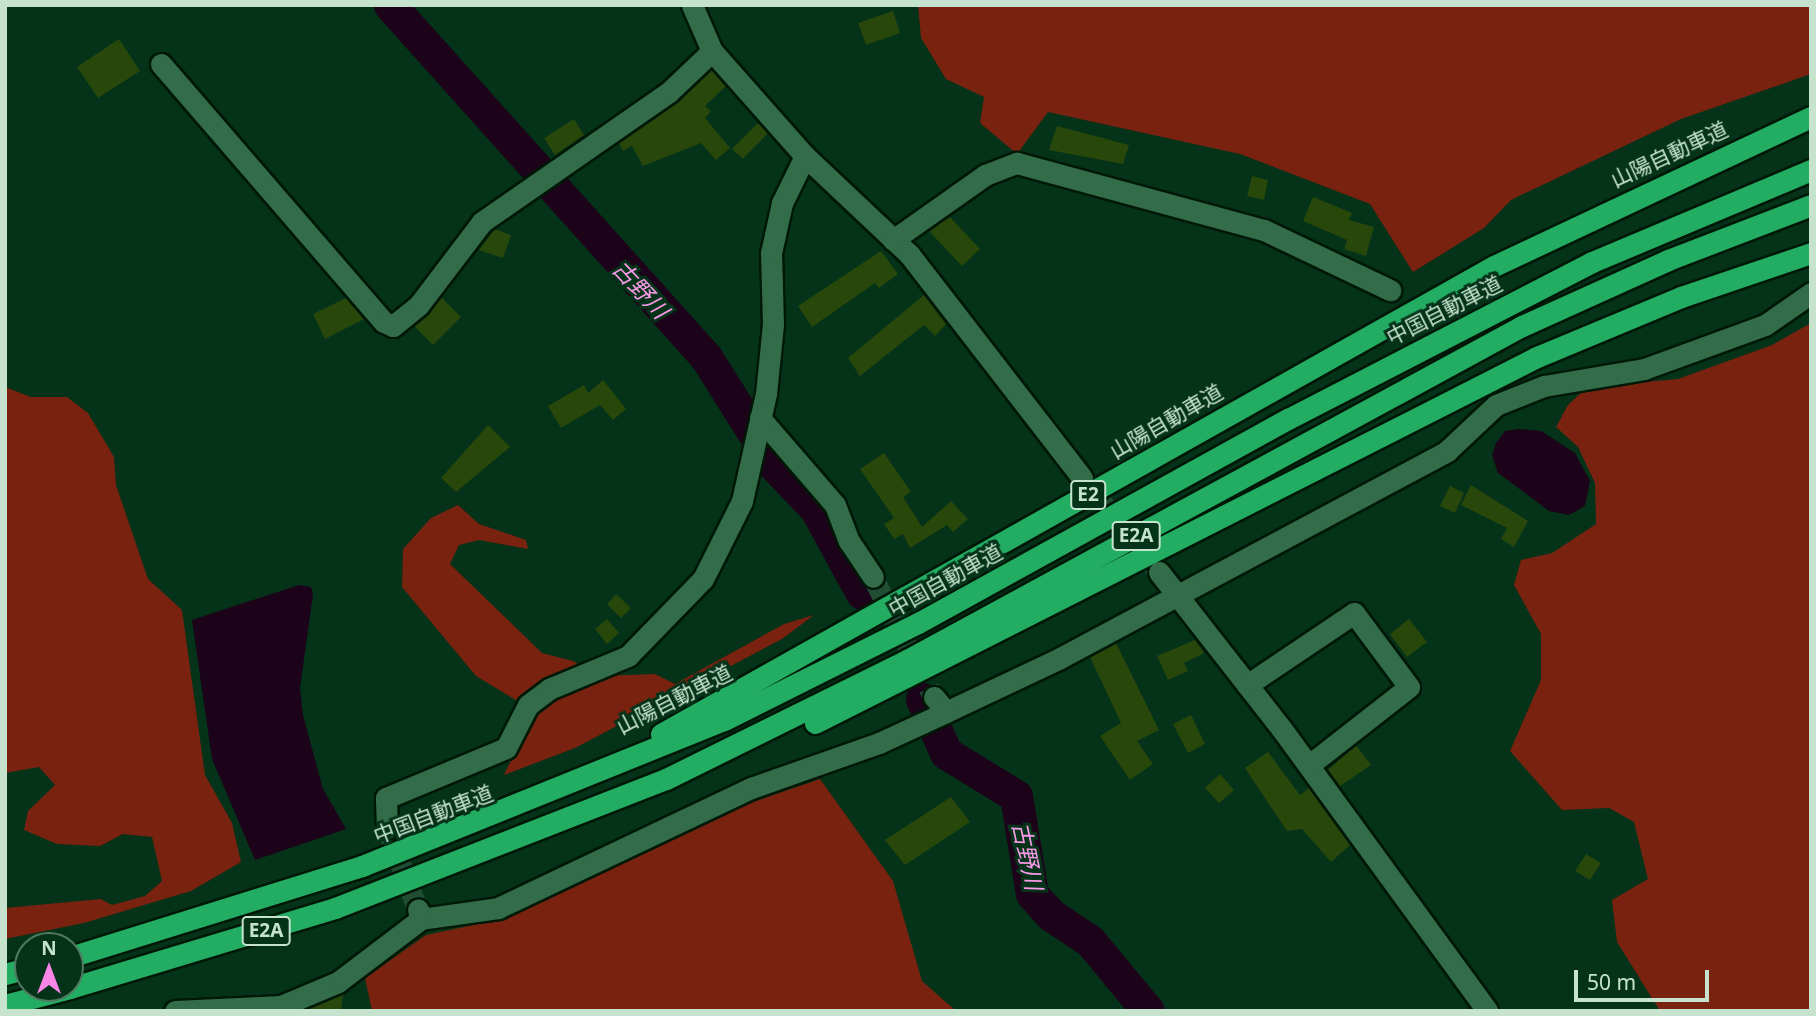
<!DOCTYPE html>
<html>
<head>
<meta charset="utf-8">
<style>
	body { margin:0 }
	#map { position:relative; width:1816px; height:1016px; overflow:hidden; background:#043319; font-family:"Noto Sans","Noto Sans JP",sans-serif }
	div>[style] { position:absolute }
	.green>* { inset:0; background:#78220f }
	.water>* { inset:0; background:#1d0319 }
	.river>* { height:33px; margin:-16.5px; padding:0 16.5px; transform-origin:16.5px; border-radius:16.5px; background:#1d0319 }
	.building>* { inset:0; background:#28470b }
	.minor-tunnel>* { height:21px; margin-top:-10.5px; transform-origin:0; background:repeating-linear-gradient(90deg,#214d34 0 21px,transparent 0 31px) }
	.roads { filter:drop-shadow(2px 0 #001807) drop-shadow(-2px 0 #001807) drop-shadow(0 2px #001807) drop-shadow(0 -2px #001807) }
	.minor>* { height:21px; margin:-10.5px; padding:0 10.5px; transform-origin:10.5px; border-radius:10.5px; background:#336c48 }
	.highway>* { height:21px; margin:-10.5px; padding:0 10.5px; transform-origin:10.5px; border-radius:10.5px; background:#23ad63 }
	span { translate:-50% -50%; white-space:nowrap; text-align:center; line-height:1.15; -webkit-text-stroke:6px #043319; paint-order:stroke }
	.shield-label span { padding:2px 5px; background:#043319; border:2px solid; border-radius:5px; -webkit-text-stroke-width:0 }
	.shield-label { font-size:19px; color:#c6e3ce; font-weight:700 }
	.street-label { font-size:21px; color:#c6e3ce }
	.water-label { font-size:23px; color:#f99ae8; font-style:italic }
	.frame { position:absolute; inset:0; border:7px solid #c6e3ce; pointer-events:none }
	.north { position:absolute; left:14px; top:932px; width:70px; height:70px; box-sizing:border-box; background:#043319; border:2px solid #527961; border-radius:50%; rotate:0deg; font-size:19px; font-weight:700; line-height:28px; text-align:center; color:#c6e3ce }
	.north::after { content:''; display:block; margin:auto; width:24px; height:32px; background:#fa87e7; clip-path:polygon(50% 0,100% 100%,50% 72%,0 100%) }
	.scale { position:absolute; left:1574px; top:970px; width:135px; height:32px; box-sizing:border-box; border:4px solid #c6e3ce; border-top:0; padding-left:9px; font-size:21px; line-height:24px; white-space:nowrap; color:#c6e3ce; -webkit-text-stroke:5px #043319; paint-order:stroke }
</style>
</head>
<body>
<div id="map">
	<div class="green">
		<div style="clip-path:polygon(918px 5px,1811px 5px,1811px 74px,1681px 119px,1511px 200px,1484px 228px,1413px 272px,1370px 204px,1240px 154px,1048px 112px,1017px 154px,980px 123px,984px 97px,946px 79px,921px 38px)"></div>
		<div style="clip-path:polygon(1811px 323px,1811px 1011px,1660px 1011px,1617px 942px,1612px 900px,1648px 879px,1634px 822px,1609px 808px,1562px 810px,1510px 751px,1541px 680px,1541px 634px,1514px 585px,1521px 560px,1552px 553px,1596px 524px,1595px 483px,1578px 447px,1556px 427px,1568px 405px,1587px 387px,1678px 379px,1772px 345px)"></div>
		<div style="clip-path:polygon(5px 387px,31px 397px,67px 397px,88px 413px,114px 457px,116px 485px,148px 579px,182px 610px,205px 775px,232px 823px,241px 862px,191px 891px,84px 923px,5px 939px,5px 908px,101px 899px,112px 905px,145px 896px,162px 881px,152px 837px,123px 834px,100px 846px,57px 844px,24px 830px,28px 811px,55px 785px,39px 767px,5px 773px)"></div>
		<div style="clip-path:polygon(458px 505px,479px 524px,526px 540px,528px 549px,479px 540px,459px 545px,450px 564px,542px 653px,573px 661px,598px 676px,655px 674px,675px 684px,784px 624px,814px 615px,782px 639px,575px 748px,504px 775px,534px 711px,476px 676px,402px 587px,403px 549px,431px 518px)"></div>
		<div style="clip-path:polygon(820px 779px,893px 881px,922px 981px,956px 1011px,372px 1011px,365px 978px,426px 935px,502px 919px,744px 805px)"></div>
	</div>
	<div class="water">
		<div style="clip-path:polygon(1518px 429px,1541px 431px,1575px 453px,1590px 481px,1585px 506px,1569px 515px,1549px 511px,1498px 473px,1492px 455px,1496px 443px,1505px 431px)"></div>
		<div style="clip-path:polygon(299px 585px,311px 587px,313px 594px,300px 688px,303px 715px,323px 789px,346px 829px,255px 860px,212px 759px,192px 620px)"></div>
	</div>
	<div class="river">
		<div style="left:390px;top:5px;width:473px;rotate:48.1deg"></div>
		<div style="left:706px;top:357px;width:126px;rotate:57.9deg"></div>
		<div style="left:773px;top:464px;width:62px;rotate:46.3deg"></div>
		<div style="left:816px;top:509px;width:96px;rotate:61.3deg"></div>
		<div style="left:922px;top:699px;width:59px;rotate:66deg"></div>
		<div style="left:946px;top:753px;width:82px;rotate:31.6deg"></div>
		<div style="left:1016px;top:796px;width:99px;rotate:80.7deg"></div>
		<div style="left:1032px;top:894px;width:28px;rotate:48deg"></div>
		<div style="left:1051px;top:915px;width:47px;rotate:33.7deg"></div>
		<div style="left:1090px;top:941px;width:91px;rotate:50.4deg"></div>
	</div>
	<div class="building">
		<div style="clip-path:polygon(893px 11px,900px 33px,866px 45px,858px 23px)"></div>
		<div style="clip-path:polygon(119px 39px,140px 71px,98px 98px,77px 67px)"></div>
		<div style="clip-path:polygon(711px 70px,726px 86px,705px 106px,711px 111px,705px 118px,730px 148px,716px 160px,701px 143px,643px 166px,632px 146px,623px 151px,619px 143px,677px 103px)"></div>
		<div style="clip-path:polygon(574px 119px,584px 135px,555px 155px,544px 138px)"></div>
		<div style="clip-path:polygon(758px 123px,768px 133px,743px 159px,732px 149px)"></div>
		<div style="clip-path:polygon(1057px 126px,1129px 145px,1123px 164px,1049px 150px)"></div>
		<div style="clip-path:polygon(1252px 176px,1268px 180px,1264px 200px,1247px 196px)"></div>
		<div style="clip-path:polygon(1313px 197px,1352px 213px,1349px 220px,1374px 227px,1366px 256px,1344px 249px,1347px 240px,1303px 221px)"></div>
		<div style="clip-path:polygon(949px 216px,980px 249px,962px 266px,929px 231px)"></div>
		<div style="clip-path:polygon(495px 229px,511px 235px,503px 258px,479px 250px)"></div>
		<div style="clip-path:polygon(881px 251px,898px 274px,879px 288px,875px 283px,812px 327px,798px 306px)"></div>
		<div style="clip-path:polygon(924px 295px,946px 324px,935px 336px,924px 325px,860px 376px,848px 358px)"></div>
		<div style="clip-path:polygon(441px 297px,461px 317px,433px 345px,414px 326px)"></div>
		<div style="clip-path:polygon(346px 298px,364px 319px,325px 339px,313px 314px)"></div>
		<div style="clip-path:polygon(603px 380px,626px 409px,613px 420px,600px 405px,561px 428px,548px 406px,584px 385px,588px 393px)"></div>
		<div style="clip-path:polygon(488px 425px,510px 447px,456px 492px,441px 478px)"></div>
		<div style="clip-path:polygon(884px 453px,911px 492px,903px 497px,922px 527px,951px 501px,968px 519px,953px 532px,947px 525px,910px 548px,903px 534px,894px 539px,884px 524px,894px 518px,860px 469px)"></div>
		<div style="clip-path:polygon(1471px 485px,1528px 521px,1514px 547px,1501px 539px,1507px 528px,1461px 505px)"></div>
		<div style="clip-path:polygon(1450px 486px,1464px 493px,1455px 513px,1440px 506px)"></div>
		<div style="clip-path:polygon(616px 594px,631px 608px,621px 618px,607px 604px)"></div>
		<div style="clip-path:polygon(607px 619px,619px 633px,607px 644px,595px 629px)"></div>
		<div style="clip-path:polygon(1409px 619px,1427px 642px,1407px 657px,1390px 634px)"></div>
		<div style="clip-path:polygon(1195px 640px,1204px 653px,1184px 663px,1188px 671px,1168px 680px,1157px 656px)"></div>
		<div style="clip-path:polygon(1116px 643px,1159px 730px,1137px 741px,1153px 764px,1130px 780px,1100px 736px,1121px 723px,1090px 657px)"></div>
		<div style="clip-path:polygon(1191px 715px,1205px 744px,1188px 753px,1173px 724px)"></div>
		<div style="clip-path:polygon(1356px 745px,1371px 765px,1340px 786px,1328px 770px)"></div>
		<div style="clip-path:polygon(1268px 752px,1300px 795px,1309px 788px,1350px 845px,1331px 862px,1302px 829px,1287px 831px,1245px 768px)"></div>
		<div style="clip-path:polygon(1220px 774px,1234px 790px,1219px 803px,1205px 788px)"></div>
		<div style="clip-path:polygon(951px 797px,970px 822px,905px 865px,885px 840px)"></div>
		<div style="clip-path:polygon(1586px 854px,1601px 863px,1590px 880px,1575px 871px)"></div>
		<div style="clip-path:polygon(343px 994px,341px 1011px,304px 1011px)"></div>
	</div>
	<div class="minor-tunnel">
		<div style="left:1083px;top:479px;width:120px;rotate:50.7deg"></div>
		<div style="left:873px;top:577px;width:135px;rotate:63.1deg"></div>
		<div style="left:387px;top:828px;width:87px;rotate:69.1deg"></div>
	</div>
	<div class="roads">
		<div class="minor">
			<div style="left:692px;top:5px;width:50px;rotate:66.5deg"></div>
			<div style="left:712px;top:51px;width:140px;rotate:48.5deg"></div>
			<div style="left:805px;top:156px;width:143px;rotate:43.3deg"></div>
			<div style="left:909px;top:254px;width:283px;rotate:52.3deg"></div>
			<div style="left:161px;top:64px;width:341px;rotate:49.2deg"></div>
			<div style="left:384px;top:322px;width:10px;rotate:24deg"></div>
			<div style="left:393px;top:326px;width:32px;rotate:-39deg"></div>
			<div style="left:418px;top:306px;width:106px;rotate:-52.7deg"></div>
			<div style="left:482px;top:222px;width:228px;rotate:-34.8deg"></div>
			<div style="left:669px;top:92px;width:59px;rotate:-43.6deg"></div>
			<div style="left:893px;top:240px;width:113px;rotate:-35.2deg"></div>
			<div style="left:985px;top:175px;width:34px;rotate:-21deg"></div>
			<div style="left:1017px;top:163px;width:256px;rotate:15.2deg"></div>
			<div style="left:1264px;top:230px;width:140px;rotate:25.5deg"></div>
			<div style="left:760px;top:418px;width:115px;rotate:49.2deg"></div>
			<div style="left:835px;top:505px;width:39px;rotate:69deg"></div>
			<div style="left:849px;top:541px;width:43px;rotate:56.3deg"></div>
			<div style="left:1159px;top:572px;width:198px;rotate:52deg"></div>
			<div style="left:1281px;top:728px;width:350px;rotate:53.9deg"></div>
			<div style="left:1247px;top:685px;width:129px;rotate:-33.9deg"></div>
			<div style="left:1354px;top:613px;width:92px;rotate:53.4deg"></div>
			<div style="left:1409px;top:687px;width:127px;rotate:142deg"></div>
			<div style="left:934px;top:697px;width:19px;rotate:51deg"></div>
			<div style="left:946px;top:712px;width:126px;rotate:-25.3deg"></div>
			<div style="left:1060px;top:658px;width:439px;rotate:-28.1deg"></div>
			<div style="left:1447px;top:451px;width:67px;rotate:-43.2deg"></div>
			<div style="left:1496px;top:405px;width:52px;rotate:-21.6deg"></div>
			<div style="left:1544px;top:386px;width:101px;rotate:-9.6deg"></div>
			<div style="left:1644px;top:369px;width:129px;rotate:-20deg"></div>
			<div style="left:1765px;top:325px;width:56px;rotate:-34.8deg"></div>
			<div style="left:387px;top:828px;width:30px;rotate:-92deg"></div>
			<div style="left:386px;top:798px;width:130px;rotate:-22.6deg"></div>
			<div style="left:506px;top:748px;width:48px;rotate:-62.9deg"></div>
			<div style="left:528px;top:705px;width:26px;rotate:-37deg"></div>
			<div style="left:549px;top:689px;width:86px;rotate:-22.7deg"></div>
			<div style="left:628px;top:656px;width:107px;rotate:-45.8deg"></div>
			<div style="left:703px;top:579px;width:87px;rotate:-63.4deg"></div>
			<div style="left:742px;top:501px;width:110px;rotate:-77.4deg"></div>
			<div style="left:766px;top:394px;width:70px;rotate:-84.3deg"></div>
			<div style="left:773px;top:324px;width:71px;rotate:-91.6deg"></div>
			<div style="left:771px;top:253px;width:51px;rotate:-77.6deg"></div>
			<div style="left:782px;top:203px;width:52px;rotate:-63.9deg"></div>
			<div style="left:421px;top:919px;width:78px;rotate:-8.1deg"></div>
			<div style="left:498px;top:908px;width:280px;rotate:-25.4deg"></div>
			<div style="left:751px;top:788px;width:136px;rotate:-19.4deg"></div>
			<div style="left:879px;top:743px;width:74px;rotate:-24.8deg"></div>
			<div style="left:175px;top:1011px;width:106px;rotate:-2.7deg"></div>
			<div style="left:281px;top:1006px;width:62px;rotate:-22.8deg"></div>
			<div style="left:338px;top:982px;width:104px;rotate:-37.2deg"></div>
			<div style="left:421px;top:919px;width:10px;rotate:-107deg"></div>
		</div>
		<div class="highway">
			<div style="left:815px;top:723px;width:809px;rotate:-26.88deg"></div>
			<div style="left:1537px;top:357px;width:156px;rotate:-22.6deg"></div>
			<div style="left:1681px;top:297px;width:137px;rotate:-18.7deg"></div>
			<div style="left:661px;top:734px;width:955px;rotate:-29.33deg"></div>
			<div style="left:1494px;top:266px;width:350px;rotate:-25.2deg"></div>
			<div style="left:70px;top:957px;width:306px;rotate:-17.3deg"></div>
			<div style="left:362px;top:866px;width:390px;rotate:-22deg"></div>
			<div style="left:724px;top:720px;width:217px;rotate:-26.6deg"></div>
			<div style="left:918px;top:623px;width:423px;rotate:-28.9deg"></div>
			<div style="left:1288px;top:419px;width:342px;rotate:-27.3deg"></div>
			<div style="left:1592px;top:262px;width:238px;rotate:-22.8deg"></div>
			<div style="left:5px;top:974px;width:24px;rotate:-15deg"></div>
			<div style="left:70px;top:988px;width:277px;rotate:-16.8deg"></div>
			<div style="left:335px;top:908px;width:355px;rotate:-21.3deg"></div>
			<div style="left:666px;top:779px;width:269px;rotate:-26.3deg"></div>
			<div style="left:907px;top:660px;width:700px;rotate:-28.51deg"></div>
			<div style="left:1522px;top:326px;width:160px;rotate:-24.3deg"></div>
			<div style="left:1668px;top:260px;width:153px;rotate:-21deg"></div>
			<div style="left:5px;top:1005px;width:67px;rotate:-14.7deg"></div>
		</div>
	</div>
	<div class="shield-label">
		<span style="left:1088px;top:495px">E2</span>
		<span style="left:1136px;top:536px">E2A</span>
		<span style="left:266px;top:931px">E2A</span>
	</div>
	<div class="street-label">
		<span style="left:1669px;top:154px;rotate:-25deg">山陽自動車道</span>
		<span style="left:1444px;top:310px;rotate:-27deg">中国自動車道</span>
		<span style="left:1166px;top:421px;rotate:-30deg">山陽自動車道</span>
		<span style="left:945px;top:580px;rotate:-29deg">中国自動車道</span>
		<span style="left:674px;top:699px;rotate:-27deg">山陽自動車道</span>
		<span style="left:433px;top:814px;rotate:-21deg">中国自動車道</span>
	</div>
	<div class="water-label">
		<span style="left:641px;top:289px;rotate:47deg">古野川</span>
		<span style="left:1028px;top:856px;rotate:78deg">古野川</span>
	</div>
	<div class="frame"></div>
	<div class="north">N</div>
	<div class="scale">50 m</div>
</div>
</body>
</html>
